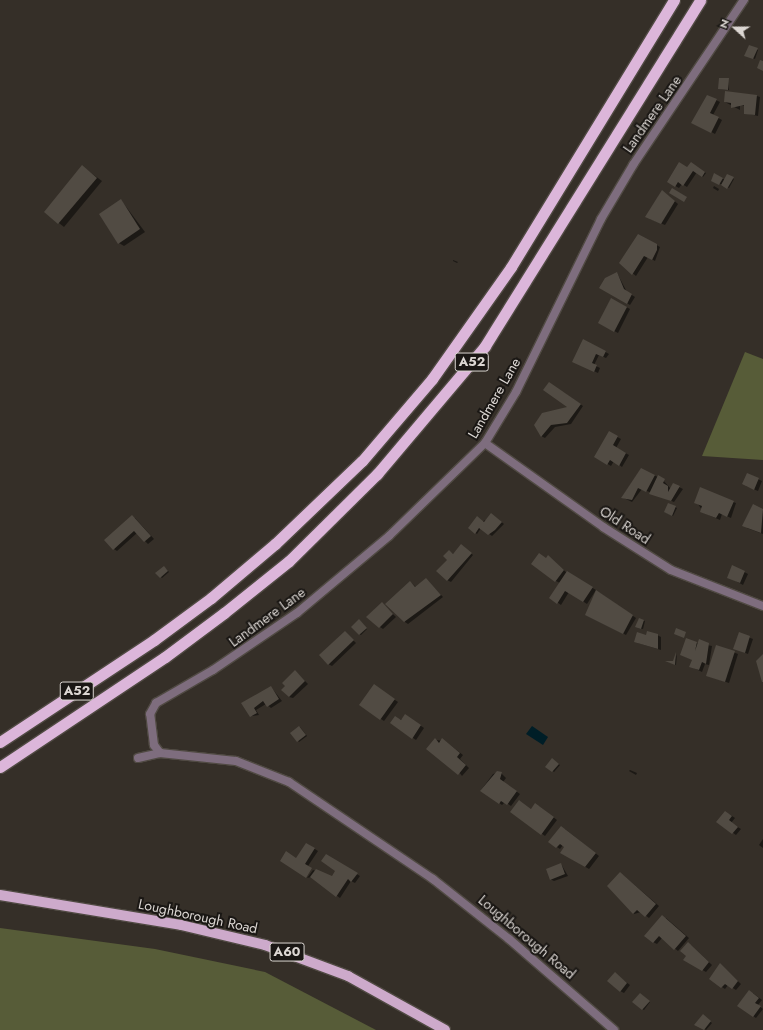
<!DOCTYPE html>
<html>
<head>
<meta charset="utf-8">
<style>
	body { margin:0 }
	#map { position:relative; width:763px; height:1030px; overflow:hidden; background:#352f28; font-family:Jost,sans-serif }
	div>[style] { position:absolute }
	.green>* { inset:0; background:#575c38 }
	.water>* { inset:0; background:#001e27 }
	.shadow>* { inset:0; background:#0007 }
	.building>* { inset:0; background:#514b43 }
	.roads { filter:drop-shadow(1px 0 #504a43) drop-shadow(-1px 0 #504a43) drop-shadow(0 1px #504a43) drop-shadow(0 -1px #504a43) }
	.minor>* { height:8px; margin:-4px; padding:0 4px; transform-origin:4px; border-radius:4px; background:#7e6d7e }
	.primary>* { height:10px; margin:-5px; padding:0 5px; transform-origin:5px; border-radius:5px; background:#cdaacb }
	.trunk>* { height:11px; margin:-5.5px; padding:0 5.5px; transform-origin:5.5px; border-radius:5.5px; background:#dcb6da }
	span { translate:-50% -50%; white-space:nowrap; text-align:center; line-height:1.15; -webkit-text-stroke:4px #1a1714; paint-order:stroke }
	.shield-label span { padding:1px 3px; background:#1a1714; border:1px solid; border-radius:3px; -webkit-text-stroke-width:0 }
	.shield-label { font-size:13px; color:#dcd7d3; font-weight:700 }
	.street-label { font-size:14px; color:#dcd7d3 }
	.north { position:absolute; left:715px; top:8px; width:40px; height:40px; -webkit-text-stroke:3px #1a1714; paint-order:stroke; rotate:291deg; font-size:11px; font-weight:700; line-height:16px; text-align:center; color:#dcd7d3 }
	.north::after { content:''; display:block; margin:auto; width:14px; height:18px; background:#dcd7d3; clip-path:polygon(50% 0,100% 100%,50% 72%,0 100%) }
</style>
</head>
<body>
<div id="map">
	<div class="green">
		<div style="clip-path:polygon(745px 352px,763px 359px,763px 460px,702px 456px)"></div>
		<div style="clip-path:polygon(0 928px,155px 949px,265px 972px,376px 1030px,0 1030px)"></div>
	</div>
	<div class="water">
		<div style="clip-path:polygon(532px 726px,548px 737px,543px 745px,526px 734px)"></div>
	</div>
	<div class="shadow">
		<div style="clip-path:polygon(749px 46px,758px 50px,755px 59px,745px 55px)"></div>
		<div style="clip-path:polygon(728px 79px,729px 90px,719px 89px)"></div>
		<div style="clip-path:polygon(708px 96px,720px 102px,713px 115px,722px 120px,715px 134px,693px 122px)"></div>
		<div style="clip-path:polygon(757px 96px,760px 97px,758px 116px,745px 113px,745px 106px,740px 105px,740px 110px,725px 102px)"></div>
		<div style="clip-path:polygon(691px 164px,706px 173px,703px 177px,697px 172px,687px 187px,682px 184px,679px 188px,668px 182px)"></div>
		<div style="clip-path:polygon(87px 170px,102px 181px,64px 227px,45px 212px)"></div>
		<div style="clip-path:polygon(715px 174px,725px 180px,728px 175px,734px 179px,729px 188px,712px 180px)"></div>
		<div style="clip-path:polygon(714px 186px,719px 189px,718px 191px,713px 188px)"></div>
		<div style="clip-path:polygon(665px 193px,678px 204px,665px 225px,650px 219px)"></div>
		<div style="clip-path:polygon(121px 200px,145px 232px,124px 246px,119px 243px)"></div>
		<div style="clip-path:polygon(639px 235px,660px 247px,655px 261px,648px 257px,636px 276px,620px 263px)"></div>
		<div style="clip-path:polygon(453px 260px,458px 262px,457px 263px,453px 261px)"></div>
		<div style="clip-path:polygon(617px 273px,627px 292px,635px 297px,630px 305px,601px 288px)"></div>
		<div style="clip-path:polygon(611px 299px,630px 309px,618px 333px,599px 323px)"></div>
		<div style="clip-path:polygon(584px 340px,609px 354px,606px 358px,599px 355px,594px 365px,600px 368px,598px 373px,577px 363px)"></div>
		<div style="clip-path:polygon(563px 392px,583px 406px,571px 424px,555px 427px,545px 438px,541px 436px,543px 414px,569px 407px)"></div>
		<div style="clip-path:polygon(610px 433px,621px 439px,616px 448px,629px 455px,622px 467px,614px 461px,611px 466px,596px 457px)"></div>
		<div style="clip-path:polygon(641px 469px,662px 479px,671px 489px,673px 484px,683px 489px,674px 502px,642px 489px,632px 502px,622px 497px)"></div>
		<div style="clip-path:polygon(747px 474px,762px 481px,758px 491px,746px 486px)"></div>
		<div style="clip-path:polygon(733px 502px,736px 503px,731px 518px,722px 514px,720px 520px,704px 513px,698px 504px)"></div>
		<div style="clip-path:polygon(669px 504px,677px 508px,673px 516px,665px 512px)"></div>
		<div style="clip-path:polygon(753px 505px,763px 510px,763px 534px,747px 528px)"></div>
		<div style="clip-path:polygon(494px 516px,504px 524px,492px 536px,481px 528px,477px 534px,469px 528px)"></div>
		<div style="clip-path:polygon(135px 518px,154px 539px,148px 544px,137px 533px,117px 551px,114px 549px)"></div>
		<div style="clip-path:polygon(463px 546px,473px 555px,451px 582px,447px 580px,449px 551px,453px 554px)"></div>
		<div style="clip-path:polygon(548px 556px,567px 573px,596px 590px,587px 604px,569px 592px,561px 605px,551px 598px,560px 583px,556px 581px)"></div>
		<div style="clip-path:polygon(733px 566px,748px 574px,743px 585px,732px 579px)"></div>
		<div style="clip-path:polygon(165px 568px,169px 572px,162px 578px,161px 577px)"></div>
		<div style="clip-path:polygon(426px 579px,443px 597px,408px 624px,405px 622px,410px 582px,416px 587px)"></div>
		<div style="clip-path:polygon(600px 593px,636px 618px,626px 635px,587px 614px)"></div>
		<div style="clip-path:polygon(382px 604px,396px 617px,383px 629px,380px 627px)"></div>
		<div style="clip-path:polygon(639px 619px,645px 621px,643px 629px,638px 628px)"></div>
		<div style="clip-path:polygon(360px 621px,367px 629px,361px 635px,359px 634px)"></div>
		<div style="clip-path:polygon(345px 632px,356px 643px,332px 666px,328px 664px)"></div>
		<div style="clip-path:polygon(740px 634px,753px 639px,748px 654px,738px 650px)"></div>
		<div style="clip-path:polygon(657px 635px,661px 637px,661px 650px,638px 643px,647px 636px)"></div>
		<div style="clip-path:polygon(696px 643px,712px 646px,709px 665px,705px 664px,702px 672px,694px 668px,693px 660px,681px 655px)"></div>
		<div style="clip-path:polygon(717px 646px,738px 654px,729px 683px,711px 677px)"></div>
		<div style="clip-path:polygon(677px 654px,676px 665px,669px 662px,674px 662px)"></div>
		<div style="clip-path:polygon(298px 674px,308px 684px,293px 698px,289px 697px)"></div>
		<div style="clip-path:polygon(271px 687px,282px 701px,271px 708px,266px 704px,256px 710px,259px 715px,251px 716px,242px 703px)"></div>
		<div style="clip-path:polygon(377px 688px,398px 702px,384px 721px,360px 705px)"></div>
		<div style="clip-path:polygon(408px 717px,424px 728px,416px 740px,391px 723px)"></div>
		<div style="clip-path:polygon(300px 727px,307px 736px,299px 742px,292px 734px)"></div>
		<div style="clip-path:polygon(435px 740px,445px 741px,463px 755px,460px 759px,469px 768px,462px 776px)"></div>
		<div style="clip-path:polygon(552px 760px,560px 765px,554px 772px,547px 767px)"></div>
		<div style="clip-path:polygon(630px 770px,637px 773px,636px 775px,629px 771px)"></div>
		<div style="clip-path:polygon(500px 772px,506px 778px,503px 782px,520px 794px,511px 806px,505px 802px,502px 805px,481px 790px,493px 774px)"></div>
		<div style="clip-path:polygon(520px 801px,532px 810px,539px 806px,557px 820px,545px 836px,512px 812px)"></div>
		<div style="clip-path:polygon(729px 814px,735px 818px,731px 823px,741px 829px,736px 835px,718px 822px)"></div>
		<div style="clip-path:polygon(565px 829px,599px 856px,589px 869px,562px 853px,566px 847px,563px 845px,560px 849px,557px 847px)"></div>
		<div style="clip-path:polygon(763px 839px,763px 848px,759px 845px)"></div>
		<div style="clip-path:polygon(307px 844px,318px 851px,308px 866px,297px 859px)"></div>
		<div style="clip-path:polygon(326px 856px,360px 876px,355px 883px,351px 881px,340px 898px,311px 877px,307px 878px,313px 870px,332px 877px,337px 871px)"></div>
		<div style="clip-path:polygon(561px 864px,568px 876px,554px 881px,550px 879px)"></div>
		<div style="clip-path:polygon(623px 875px,659px 906px,649px 918px,641px 912px,634px 914px,609px 886px)"></div>
		<div style="clip-path:polygon(666px 918px,689px 938px,678px 951px,662px 938px,657px 944px,653px 942px)"></div>
		<div style="clip-path:polygon(691px 945px,712px 965px,706px 972px,685px 960px)"></div>
		<div style="clip-path:polygon(720px 964px,741px 984px,736px 990px,728px 985px,725px 989px,722px 987px)"></div>
		<div style="clip-path:polygon(618px 976px,630px 985px,624px 993px,620px 991px)"></div>
		<div style="clip-path:polygon(753px 993px,762px 1000px,758px 1005px,763px 1009px,756px 1018px,753px 1016px)"></div>
		<div style="clip-path:polygon(642px 995px,650px 1002px,644px 1010px,642px 1009px)"></div>
		<div style="clip-path:polygon(703px 1016px,712px 1023px,706px 1030px,696px 1024px)"></div>
	</div>
	<div class="building">
		<div style="clip-path:polygon(749px 45px,758px 48px,753px 59px,744px 56px)"></div>
		<div style="clip-path:polygon(760px 60px,763px 61px,763px 71px,757px 68px)"></div>
		<div style="clip-path:polygon(719px 78px,729px 78px,728px 90px,718px 89px)"></div>
		<div style="clip-path:polygon(725px 91px,757px 95px,755px 115px,744px 114px,744px 105px,731px 108px,731px 103px,724px 102px)"></div>
		<div style="clip-path:polygon(707px 95px,717px 99px,710px 113px,719px 117px,711px 133px,691px 123px)"></div>
		<div style="clip-path:polygon(679px 162px,687px 167px,691px 162px,705px 172px,702px 177px,693px 171px,683px 186px,678px 182px,675px 187px,667px 182px)"></div>
		<div style="clip-path:polygon(82px 165px,97px 178px,58px 224px,44px 212px)"></div>
		<div style="clip-path:polygon(714px 173px,723px 178px,719px 185px,711px 181px)"></div>
		<div style="clip-path:polygon(727px 174px,734px 177px,727px 189px,721px 185px)"></div>
		<div style="clip-path:polygon(672px 188px,687px 197px,684px 202px,669px 193px)"></div>
		<div style="clip-path:polygon(662px 190px,675px 201px,661px 224px,645px 217px)"></div>
		<div style="clip-path:polygon(121px 199px,140px 229px,118px 244px,99px 214px)"></div>
		<div style="clip-path:polygon(638px 234px,657px 244px,657px 250px,652px 260px,644px 256px,632px 275px,619px 263px)"></div>
		<div style="clip-path:polygon(617px 272px,624px 289px,632px 294px,627px 304px,599px 288px,605px 278px)"></div>
		<div style="clip-path:polygon(611px 298px,627px 307px,614px 332px,598px 323px)"></div>
		<div style="clip-path:polygon(583px 339px,606px 351px,603px 357px,596px 354px,592px 363px,597px 365px,594px 372px,572px 362px)"></div>
		<div style="clip-path:polygon(549px 382px,581px 404px,567px 423px,551px 425px,541px 437px,534px 425px,542px 413px,567px 407px,543px 390px)"></div>
		<div style="clip-path:polygon(609px 431px,618px 436px,613px 445px,626px 453px,619px 466px,610px 460px,607px 465px,594px 457px)"></div>
		<div style="clip-path:polygon(641px 468px,655px 475px,646px 492px,638px 488px,632px 500px,621px 498px)"></div>
		<div style="clip-path:polygon(747px 473px,759px 478px,754px 490px,742px 484px)"></div>
		<div style="clip-path:polygon(658px 475px,665px 479px,663px 483px,668px 486px,668px 492px,673px 483px,680px 486px,671px 501px,649px 494px)"></div>
		<div style="clip-path:polygon(700px 487px,734px 501px,727px 517px,719px 513px,716px 518px,700px 512px,702px 506px,694px 503px)"></div>
		<div style="clip-path:polygon(668px 503px,676px 506px,672px 516px,664px 512px)"></div>
		<div style="clip-path:polygon(753px 504px,763px 509px,761px 533px,742px 526px)"></div>
		<div style="clip-path:polygon(491px 513px,502px 522px,495px 530px,488px 535px,479px 528px,475px 534px,468px 528px,477px 516px,484px 522px)"></div>
		<div style="clip-path:polygon(132px 515px,151px 536px,144px 542px,134px 531px,113px 550px,104px 540px)"></div>
		<div style="clip-path:polygon(461px 544px,472px 553px,447px 581px,436px 571px,447px 560px,443px 556px,449px 550px,453px 554px)"></div>
		<div style="clip-path:polygon(539px 553px,546px 558px,548px 555px,564px 570px,555px 582px,531px 564px)"></div>
		<div style="clip-path:polygon(732px 565px,745px 571px,740px 583px,727px 578px)"></div>
		<div style="clip-path:polygon(164px 566px,168px 571px,160px 578px,155px 573px)"></div>
		<div style="clip-path:polygon(567px 571px,593px 587px,583px 602px,565px 591px,557px 604px,549px 598px)"></div>
		<div style="clip-path:polygon(426px 578px,441px 595px,404px 622px,385px 604px,410px 581px,415px 587px)"></div>
		<div style="clip-path:polygon(596px 590px,633px 615px,623px 634px,585px 615px)"></div>
		<div style="clip-path:polygon(382px 602px,393px 614px,379px 628px,366px 617px)"></div>
		<div style="clip-path:polygon(639px 618px,644px 620px,641px 629px,635px 627px)"></div>
		<div style="clip-path:polygon(359px 619px,367px 628px,359px 635px,351px 627px)"></div>
		<div style="clip-path:polygon(676px 628px,686px 632px,684px 638px,674px 634px)"></div>
		<div style="clip-path:polygon(345px 631px,354px 640px,328px 665px,319px 655px)"></div>
		<div style="clip-path:polygon(647px 631px,658px 634px,658px 649px,634px 642px,637px 632px,646px 635px)"></div>
		<div style="clip-path:polygon(739px 632px,750px 636px,745px 653px,733px 649px)"></div>
		<div style="clip-path:polygon(686px 638px,697px 642px,695px 651px,699px 639px,709px 643px,706px 664px,702px 662px,699px 670px,689px 667px,692px 660px,680px 655px)"></div>
		<div style="clip-path:polygon(716px 645px,735px 651px,725px 682px,706px 676px)"></div>
		<div style="clip-path:polygon(676px 652px,675px 665px,665px 661px,673px 661px)"></div>
		<div style="clip-path:polygon(763px 654px,763px 682px,762px 682px,756px 661px)"></div>
		<div style="clip-path:polygon(295px 670px,305px 681px,289px 697px,281px 690px,285px 686px,282px 683px)"></div>
		<div style="clip-path:polygon(374px 684px,395px 699px,380px 720px,359px 705px)"></div>
		<div style="clip-path:polygon(271px 686px,279px 699px,267px 707px,263px 701px,254px 708px,257px 713px,250px 717px,241px 703px)"></div>
		<div style="clip-path:polygon(405px 714px,421px 725px,412px 739px,390px 723px,395px 716px,401px 720px)"></div>
		<div style="clip-path:polygon(299px 726px,306px 735px,297px 742px,290px 733px)"></div>
		<div style="clip-path:polygon(435px 738px,439px 743px,442px 738px,460px 753px,457px 757px,466px 765px,458px 775px,426px 749px)"></div>
		<div style="clip-path:polygon(552px 758px,559px 764px,552px 772px,545px 767px)"></div>
		<div style="clip-path:polygon(497px 771px,502px 772px,500px 779px,517px 791px,507px 805px,501px 801px,499px 804px,480px 791px)"></div>
		<div style="clip-path:polygon(519px 800px,531px 809px,535px 803px,554px 817px,541px 835px,510px 812px)"></div>
		<div style="clip-path:polygon(725px 811px,732px 816px,729px 820px,738px 827px,732px 834px,716px 822px)"></div>
		<div style="clip-path:polygon(561px 826px,596px 853px,585px 867px,560px 853px,564px 847px,560px 844px,556px 848px,548px 842px)"></div>
		<div style="clip-path:polygon(306px 843px,315px 848px,305px 864px,312px 868px,306px 878px,280px 861px,286px 851px,296px 858px)"></div>
		<div style="clip-path:polygon(326px 854px,358px 873px,351px 882px,348px 879px,336px 897px,310px 877px,316px 869px,332px 876px,335px 871px,321px 861px)"></div>
		<div style="clip-path:polygon(561px 863px,565px 874px,550px 880px,546px 869px)"></div>
		<div style="clip-path:polygon(620px 872px,656px 904px,645px 917px,637px 910px,633px 914px,607px 886px)"></div>
		<div style="clip-path:polygon(662px 915px,686px 936px,674px 950px,659px 936px,653px 943px,644px 936px)"></div>
		<div style="clip-path:polygon(688px 942px,709px 962px,702px 971px,683px 960px,686px 956px,680px 951px)"></div>
		<div style="clip-path:polygon(720px 963px,738px 981px,732px 989px,725px 984px,721px 988px,709px 979px)"></div>
		<div style="clip-path:polygon(615px 972px,627px 983px,620px 992px,607px 981px)"></div>
		<div style="clip-path:polygon(749px 990px,759px 998px,755px 1003px,761px 1006px,753px 1017px,737px 1006px)"></div>
		<div style="clip-path:polygon(640px 993px,650px 1001px,642px 1010px,632px 1002px)"></div>
		<div style="clip-path:polygon(703px 1014px,711px 1021px,704px 1030px,694px 1025px)"></div>
	</div>
	<div class="roads">
		<div class="minor">
			<div style="left:485px;top:443px;width:145px;rotate:35.4deg"></div>
			<div style="left:603px;top:527px;width:80px;rotate:32.3deg"></div>
			<div style="left:671px;top:570px;width:99px;rotate:21.4deg"></div>
			<div style="left:160px;top:753px;width:76px;rotate:6deg"></div>
			<div style="left:236px;top:761px;width:57px;rotate:21.6deg"></div>
			<div style="left:289px;top:782px;width:174px;rotate:34deg"></div>
			<div style="left:433px;top:879px;width:97px;rotate:38.3deg"></div>
			<div style="left:509px;top:939px;width:139px;rotate:40.9deg"></div>
			<div style="left:138px;top:758px;width:23px;rotate:-13deg"></div>
			<div style="left:160px;top:753px;width:10px;rotate:-127deg"></div>
			<div style="left:154px;top:745px;width:31px;rotate:-97deg"></div>
			<div style="left:150px;top:714px;width:13px;rotate:-61deg"></div>
			<div style="left:156px;top:703px;width:66px;rotate:-30.1deg"></div>
			<div style="left:213px;top:670px;width:102px;rotate:-34.2deg"></div>
			<div style="left:297px;top:613px;width:120px;rotate:-39.9deg"></div>
			<div style="left:389px;top:536px;width:134px;rotate:-44.1deg"></div>
			<div style="left:485px;top:443px;width:60px;rotate:-58.7deg"></div>
			<div style="left:516px;top:392px;width:193px;rotate:-63.8deg"></div>
			<div style="left:601px;top:219px;width:63px;rotate:-59.3deg"></div>
			<div style="left:633px;top:165px;width:199px;rotate:-56.1deg"></div>
		</div>
		<div class="primary">
			<div style="left:0;top:895px;width:183px;rotate:9.4deg"></div>
			<div style="left:181px;top:925px;width:86px;rotate:13.4deg"></div>
			<div style="left:265px;top:945px;width:89px;rotate:20.5deg"></div>
			<div style="left:348px;top:976px;width:111px;rotate:29.1deg"></div>
		</div>
		<div class="trunk">
			<div style="left:0;top:742px;width:185px;rotate:-33.5deg"></div>
			<div style="left:154px;top:640px;width:71px;rotate:-36.4deg"></div>
			<div style="left:211px;top:598px;width:84px;rotate:-40.2deg"></div>
			<div style="left:275px;top:544px;width:120px;rotate:-43.7deg"></div>
			<div style="left:362px;top:461px;width:108px;rotate:-49.5deg"></div>
			<div style="left:432px;top:379px;width:137px;rotate:-54.8deg"></div>
			<div style="left:511px;top:267px;width:313px;rotate:-58.6deg"></div>
			<div style="left:0;top:767px;width:198px;rotate:-33.7deg"></div>
			<div style="left:165px;top:657px;width:74px;rotate:-36.7deg"></div>
			<div style="left:224px;top:613px;width:83px;rotate:-38.7deg"></div>
			<div style="left:289px;top:561px;width:124px;rotate:-44.7deg"></div>
			<div style="left:377px;top:474px;width:167px;rotate:-49.8deg"></div>
			<div style="left:485px;top:346px;width:407px;rotate:-58.1deg"></div>
		</div>
	</div>
	<div class="shield-label">
		<span style="left:472px;top:362px">A52</span>
		<span style="left:77px;top:691px">A52</span>
		<span style="left:287px;top:952px">A60</span>
	</div>
	<div class="street-label">
		<span style="left:652px;top:114px;rotate:-55deg">Landmere Lane</span>
		<span style="left:494px;top:398px;rotate:-60deg">Landmere Lane</span>
		<span style="left:625px;top:525px;rotate:33deg">Old Road</span>
		<span style="left:267px;top:617px;rotate:-36deg">Landmere Lane</span>
		<span style="left:198px;top:916px;rotate:12deg">Loughborough Road</span>
		<span style="left:527px;top:937px;rotate:40deg">Loughborough Road</span>
	</div>
	<div class="north">N</div>
</div>
</body>
</html>
